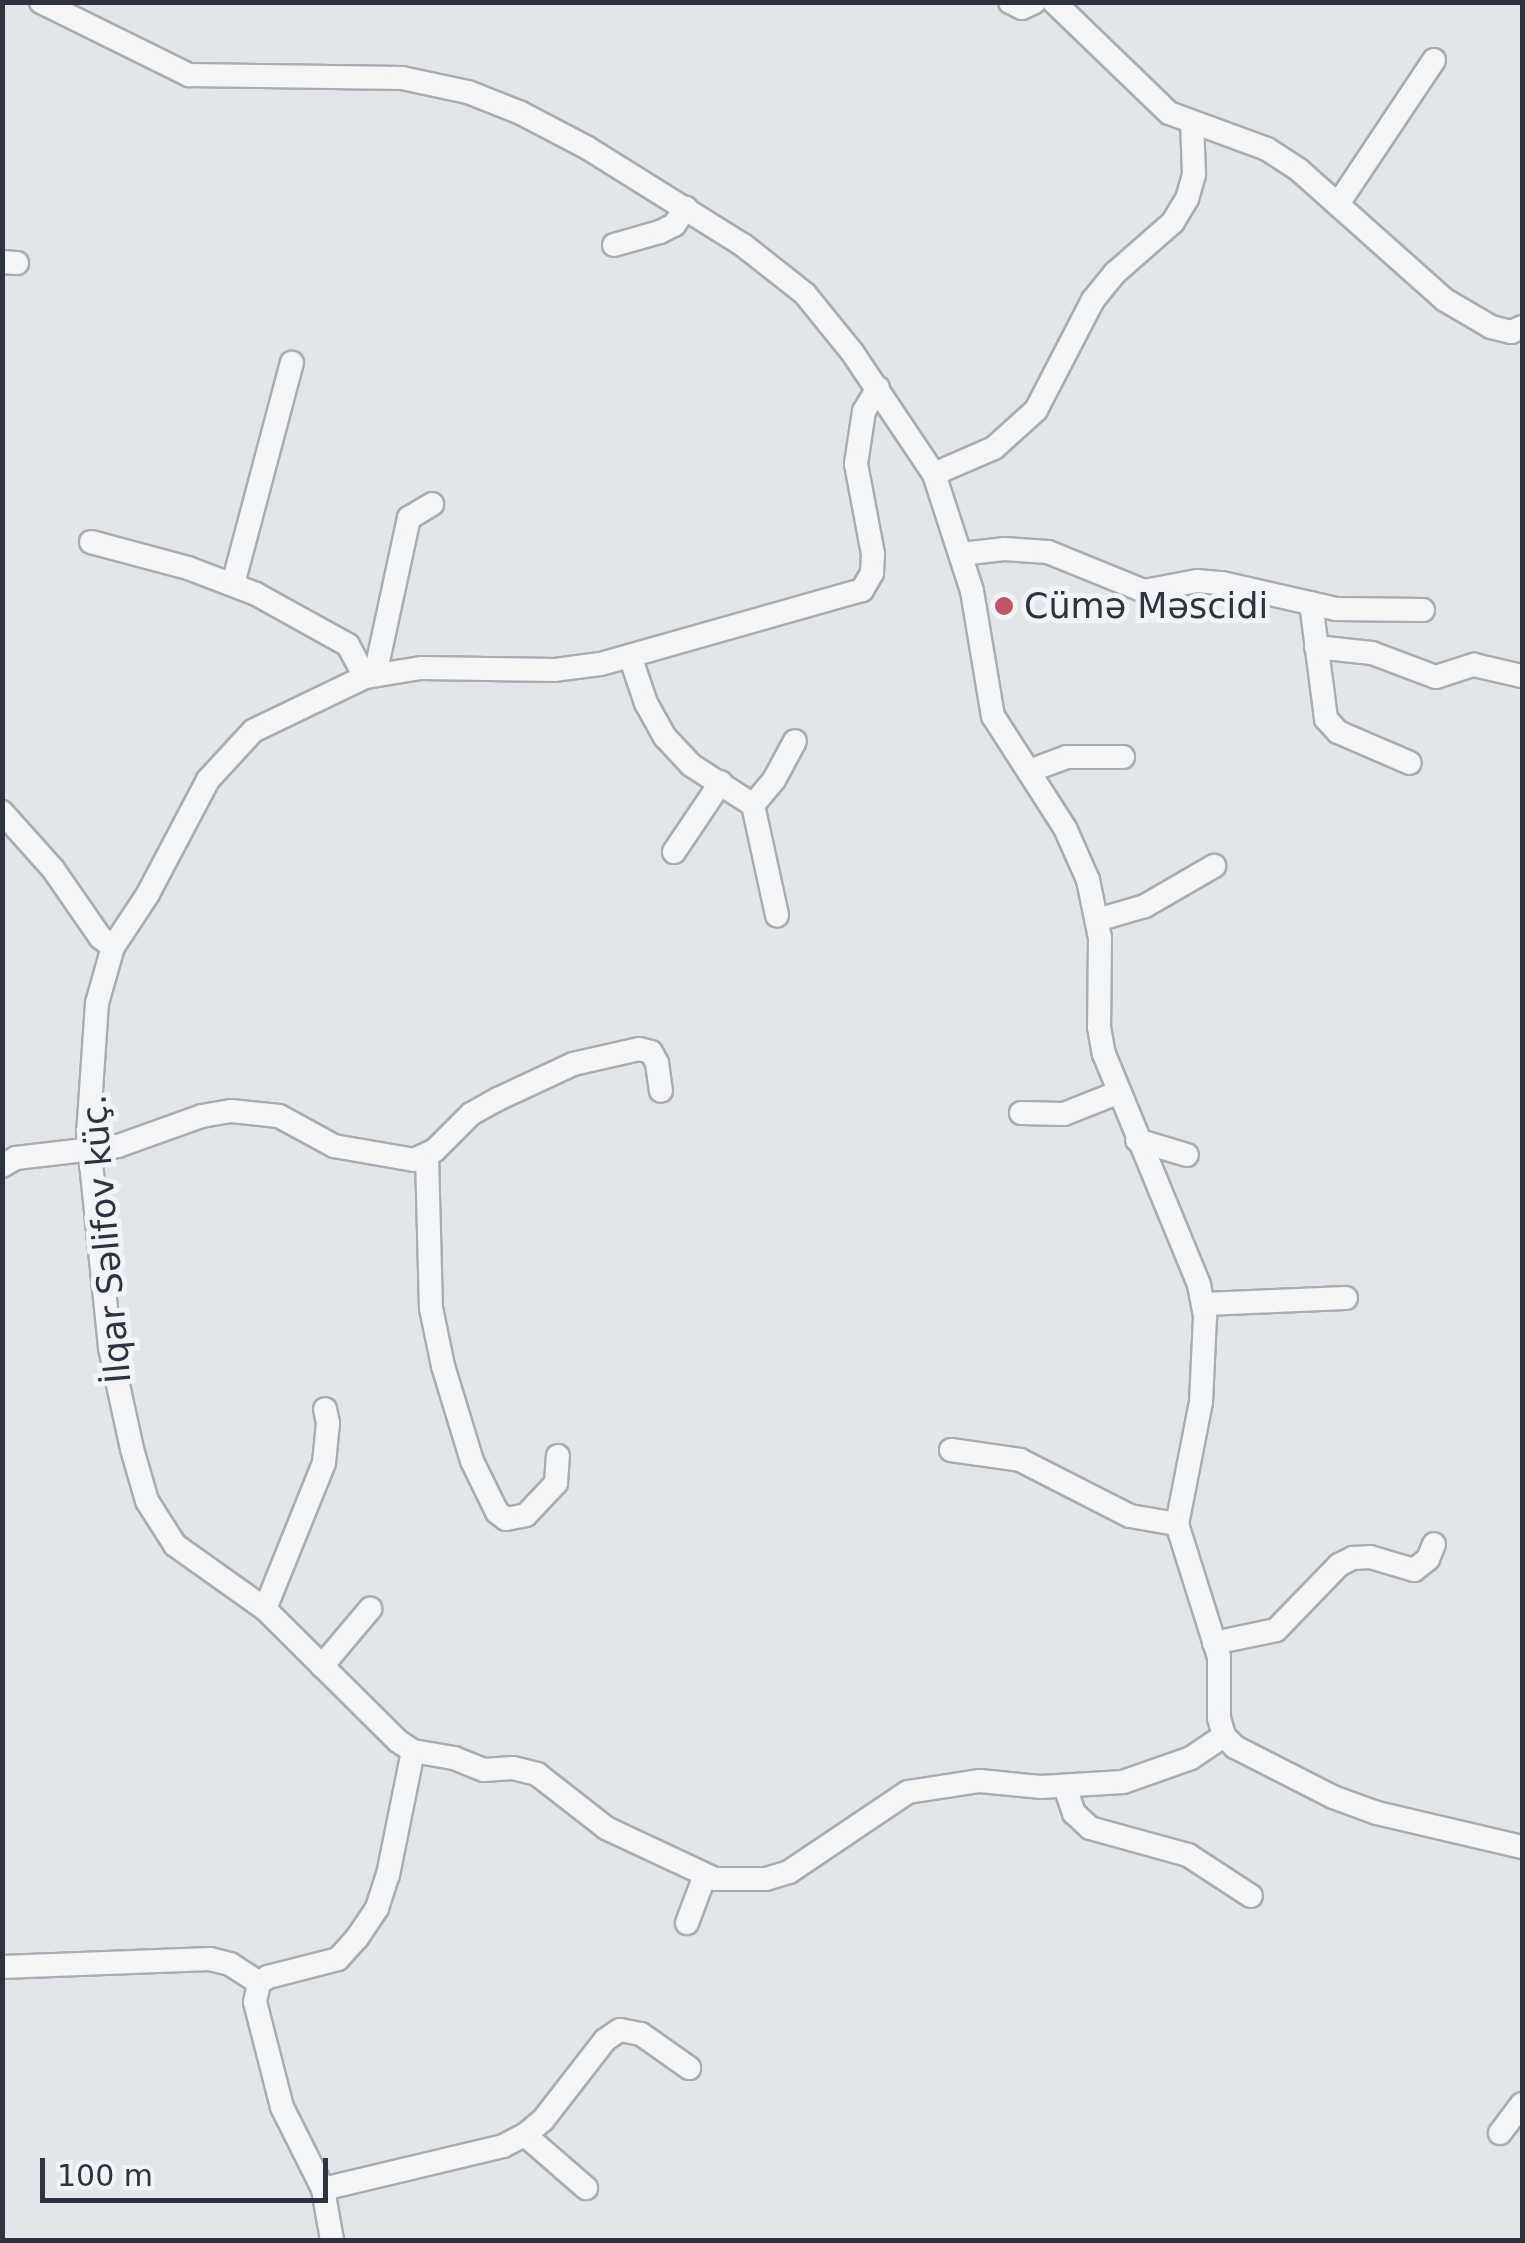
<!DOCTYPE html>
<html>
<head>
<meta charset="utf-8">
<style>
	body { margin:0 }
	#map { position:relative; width:1525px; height:2243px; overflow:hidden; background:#e2e5e9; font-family:"DejaVu Sans",sans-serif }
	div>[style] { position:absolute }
	.roads { filter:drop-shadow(2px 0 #a8acb3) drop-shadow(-2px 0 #a8acb3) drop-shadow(0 2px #a8acb3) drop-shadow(0 -2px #a8acb3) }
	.street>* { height:22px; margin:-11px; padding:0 11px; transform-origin:11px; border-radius:11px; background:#f4f5f7 }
	.dots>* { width:28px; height:28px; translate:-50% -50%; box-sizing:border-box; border:5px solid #f1f3f6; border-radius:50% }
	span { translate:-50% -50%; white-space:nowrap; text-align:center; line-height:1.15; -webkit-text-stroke:10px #f1f3f6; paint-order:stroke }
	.poi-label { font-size:35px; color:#2c333f }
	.left { translate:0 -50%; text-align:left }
	.street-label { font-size:35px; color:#2c333f }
	.frame { position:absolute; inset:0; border:5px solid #2c333f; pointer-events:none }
	.scale { position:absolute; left:40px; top:2158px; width:288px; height:45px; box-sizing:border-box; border:5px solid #2c333f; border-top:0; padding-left:12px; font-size:30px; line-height:35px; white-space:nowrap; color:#2c333f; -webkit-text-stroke:8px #f1f3f6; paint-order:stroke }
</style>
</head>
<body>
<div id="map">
	<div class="roads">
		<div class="street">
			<div style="left:41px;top:2px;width:165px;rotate:26.3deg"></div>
			<div style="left:189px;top:75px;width:213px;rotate:0.8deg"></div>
			<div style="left:402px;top:78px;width:67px;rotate:12deg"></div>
			<div style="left:468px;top:92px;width:57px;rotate:21.6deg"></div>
			<div style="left:521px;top:113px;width:73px;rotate:27.6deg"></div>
			<div style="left:586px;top:147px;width:185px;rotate:32deg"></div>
			<div style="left:743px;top:245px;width:79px;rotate:38.3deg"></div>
			<div style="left:805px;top:294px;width:75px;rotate:51deg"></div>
			<div style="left:852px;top:352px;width:147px;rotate:56.1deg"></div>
			<div style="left:934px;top:474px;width:123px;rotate:72deg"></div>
			<div style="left:972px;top:591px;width:127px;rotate:80.5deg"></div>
			<div style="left:993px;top:716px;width:133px;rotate:57.3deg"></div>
			<div style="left:1065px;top:828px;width:57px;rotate:66.1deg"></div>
			<div style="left:1088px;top:880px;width:59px;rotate:78.3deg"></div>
			<div style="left:1100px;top:938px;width:89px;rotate:90.6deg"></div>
			<div style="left:1099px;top:1027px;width:27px;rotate:80deg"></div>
			<div style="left:1104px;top:1054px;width:250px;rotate:67.6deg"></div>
			<div style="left:1199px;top:1285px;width:33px;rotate:79deg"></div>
			<div style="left:1205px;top:1317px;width:85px;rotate:92.7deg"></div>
			<div style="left:1201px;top:1402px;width:124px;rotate:101.1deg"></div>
			<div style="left:1177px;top:1524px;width:139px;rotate:72.5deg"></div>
			<div style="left:1219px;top:1657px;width:61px;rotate:90deg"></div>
			<div style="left:1219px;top:1718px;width:19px;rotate:74deg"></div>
			<div style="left:1224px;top:1736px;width:16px;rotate:45deg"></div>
			<div style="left:1235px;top:1747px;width:110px;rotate:27deg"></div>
			<div style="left:1333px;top:1797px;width:47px;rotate:20deg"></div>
			<div style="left:1377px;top:1813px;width:149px;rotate:13.2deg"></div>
			<div style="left:1010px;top:2px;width:13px;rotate:27deg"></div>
			<div style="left:1022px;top:8px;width:14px;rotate:-25deg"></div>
			<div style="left:1054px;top:2px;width:160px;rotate:44deg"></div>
			<div style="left:1169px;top:113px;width:104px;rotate:20.2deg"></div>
			<div style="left:1267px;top:149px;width:38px;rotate:33deg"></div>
			<div style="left:1299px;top:170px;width:195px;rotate:41.7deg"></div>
			<div style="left:1445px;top:300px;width:53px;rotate:30.4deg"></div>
			<div style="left:1491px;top:327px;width:21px;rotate:14deg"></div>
			<div style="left:1511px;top:332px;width:12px;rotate:-24deg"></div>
			<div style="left:1338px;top:204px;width:173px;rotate:-56.3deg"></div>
			<div style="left:614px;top:245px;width:48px;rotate:-15.8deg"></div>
			<div style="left:660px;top:232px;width:16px;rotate:-27deg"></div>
			<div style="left:674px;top:225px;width:21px;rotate:-55deg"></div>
			<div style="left:2px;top:262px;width:15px;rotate:4deg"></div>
			<div style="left:878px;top:388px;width:27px;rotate:121deg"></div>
			<div style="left:864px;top:411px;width:54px;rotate:98.6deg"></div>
			<div style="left:856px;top:464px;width:92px;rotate:79.3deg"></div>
			<div style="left:873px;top:554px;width:19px;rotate:93deg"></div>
			<div style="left:872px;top:573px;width:20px;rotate:120deg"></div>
			<div style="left:862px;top:590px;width:272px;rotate:164.2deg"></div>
			<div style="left:600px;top:664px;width:45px;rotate:172.4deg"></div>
			<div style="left:555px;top:670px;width:134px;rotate:-179.1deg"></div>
			<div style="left:421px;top:668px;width:57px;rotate:170.9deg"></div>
			<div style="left:365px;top:677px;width:124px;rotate:154.3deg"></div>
			<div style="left:253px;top:731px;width:67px;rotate:132.6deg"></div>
			<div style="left:208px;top:780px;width:129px;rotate:117.8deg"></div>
			<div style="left:148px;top:894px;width:64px;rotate:123.4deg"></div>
			<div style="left:113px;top:947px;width:58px;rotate:105.9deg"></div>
			<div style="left:97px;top:1003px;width:131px;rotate:93.9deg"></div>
			<div style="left:88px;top:1134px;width:215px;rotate:84.1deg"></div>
			<div style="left:110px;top:1348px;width:103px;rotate:77.7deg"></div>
			<div style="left:132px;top:1449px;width:54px;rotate:73.9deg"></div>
			<div style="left:147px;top:1501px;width:52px;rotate:57.5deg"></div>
			<div style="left:175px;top:1545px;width:110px;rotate:35.4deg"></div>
			<div style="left:265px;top:1609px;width:187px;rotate:44.8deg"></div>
			<div style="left:398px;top:1741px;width:18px;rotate:34deg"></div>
			<div style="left:413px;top:1751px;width:42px;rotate:9.7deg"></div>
			<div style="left:454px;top:1758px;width:32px;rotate:22deg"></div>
			<div style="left:484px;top:1770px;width:29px;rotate:-4deg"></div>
			<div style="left:513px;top:1768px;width:25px;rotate:14deg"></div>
			<div style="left:537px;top:1774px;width:88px;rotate:38deg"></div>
			<div style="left:606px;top:1828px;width:120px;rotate:25.1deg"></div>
			<div style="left:715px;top:1879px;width:51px"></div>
			<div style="left:766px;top:1879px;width:24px;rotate:-17deg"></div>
			<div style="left:789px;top:1872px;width:143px;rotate:-33.9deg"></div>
			<div style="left:908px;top:1792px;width:73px;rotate:-8.7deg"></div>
			<div style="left:980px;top:1781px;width:61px;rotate:5.6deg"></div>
			<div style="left:1041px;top:1787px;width:82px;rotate:-3.5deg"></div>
			<div style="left:1123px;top:1782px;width:72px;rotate:-19.4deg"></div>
			<div style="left:1191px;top:1758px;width:40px;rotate:-34deg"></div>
			<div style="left:934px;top:474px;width:65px;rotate:-23.4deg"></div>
			<div style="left:994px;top:448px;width:57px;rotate:-42.1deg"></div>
			<div style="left:1036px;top:410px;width:124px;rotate:-62.6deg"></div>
			<div style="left:1093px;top:300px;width:35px;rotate:-51deg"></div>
			<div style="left:1115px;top:273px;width:77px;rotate:-41.3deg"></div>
			<div style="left:1173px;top:222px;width:27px;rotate:-59deg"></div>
			<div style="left:1187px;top:199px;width:26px;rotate:-74deg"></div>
			<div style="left:1194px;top:174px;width:51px;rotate:-92.2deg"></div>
			<div style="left:91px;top:542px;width:100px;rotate:15deg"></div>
			<div style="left:188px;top:568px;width:73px;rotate:20.9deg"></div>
			<div style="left:256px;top:594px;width:105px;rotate:29deg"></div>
			<div style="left:348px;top:645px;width:36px;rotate:62deg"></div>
			<div style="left:961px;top:554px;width:43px;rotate:-6.6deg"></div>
			<div style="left:1004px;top:549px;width:44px;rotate:3.9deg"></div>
			<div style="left:1048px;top:552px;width:104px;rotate:22.1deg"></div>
			<div style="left:1144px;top:591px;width:54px;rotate:-10.7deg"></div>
			<div style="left:1197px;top:581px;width:25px;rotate:5deg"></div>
			<div style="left:1222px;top:583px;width:117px;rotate:12.8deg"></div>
			<div style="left:1336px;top:609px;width:87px;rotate:0.7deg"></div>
			<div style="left:233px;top:584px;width:229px;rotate:-75.1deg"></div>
			<div style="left:1311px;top:603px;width:117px;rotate:82.6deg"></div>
			<div style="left:1326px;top:719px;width:18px;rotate:47deg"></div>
			<div style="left:1338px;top:732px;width:78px;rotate:23.3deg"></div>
			<div style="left:1316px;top:647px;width:56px;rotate:6.1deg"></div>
			<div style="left:1372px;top:653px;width:68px;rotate:20.6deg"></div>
			<div style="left:1436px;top:677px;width:40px;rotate:-18deg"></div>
			<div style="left:1474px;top:665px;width:49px;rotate:12.9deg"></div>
			<div style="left:630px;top:656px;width:50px;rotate:71.2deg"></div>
			<div style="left:646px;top:703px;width:39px;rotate:61deg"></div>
			<div style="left:665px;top:737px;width:38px;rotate:47deg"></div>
			<div style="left:691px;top:765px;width:74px;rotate:32.8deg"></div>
			<div style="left:753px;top:805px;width:113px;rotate:77.7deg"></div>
			<div style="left:375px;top:675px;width:161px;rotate:-77.8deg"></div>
			<div style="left:409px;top:518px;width:27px;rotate:-31deg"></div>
			<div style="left:1029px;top:771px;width:40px;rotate:-20.2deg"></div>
			<div style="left:1067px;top:757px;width:56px"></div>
			<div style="left:753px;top:805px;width:33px;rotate:-50deg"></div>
			<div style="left:774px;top:780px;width:44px;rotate:-61.7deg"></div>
			<div style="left:2px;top:812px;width:76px;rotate:48.2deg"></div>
			<div style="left:53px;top:869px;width:83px;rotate:55.3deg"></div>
			<div style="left:100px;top:937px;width:16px;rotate:38deg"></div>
			<div style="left:674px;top:852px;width:84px;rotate:-56.1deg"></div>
			<div style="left:1097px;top:920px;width:50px;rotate:-16.3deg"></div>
			<div style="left:1145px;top:906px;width:80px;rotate:-30.1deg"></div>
			<div style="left:1021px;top:1113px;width:43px;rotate:1.3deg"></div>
			<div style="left:1064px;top:1114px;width:57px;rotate:-21.6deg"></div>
			<div style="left:1137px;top:1140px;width:52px;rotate:16.7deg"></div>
			<div style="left:427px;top:1156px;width:152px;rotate:88.5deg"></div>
			<div style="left:431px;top:1308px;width:59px;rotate:78.3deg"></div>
			<div style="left:443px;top:1366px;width:99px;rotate:73deg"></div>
			<div style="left:472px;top:1461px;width:57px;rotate:63.9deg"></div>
			<div style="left:497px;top:1512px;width:11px;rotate:38deg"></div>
			<div style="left:506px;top:1519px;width:20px;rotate:-11deg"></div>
			<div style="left:526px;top:1515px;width:44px;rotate:-46.8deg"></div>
			<div style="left:556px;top:1483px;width:27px;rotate:-86deg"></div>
			<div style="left:2px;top:1166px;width:16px;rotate:-30deg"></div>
			<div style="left:16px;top:1158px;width:103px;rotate:-6.7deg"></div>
			<div style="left:118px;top:1146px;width:89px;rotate:-19.7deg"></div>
			<div style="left:202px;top:1116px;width:29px;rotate:-10deg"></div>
			<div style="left:231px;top:1111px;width:48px;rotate:5.9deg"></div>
			<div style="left:279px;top:1116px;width:63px;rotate:28.6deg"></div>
			<div style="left:334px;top:1146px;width:81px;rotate:9.9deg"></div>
			<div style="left:414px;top:1160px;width:23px;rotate:-25deg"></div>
			<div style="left:435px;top:1150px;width:51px;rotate:-45deg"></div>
			<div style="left:471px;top:1114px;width:31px;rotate:-29deg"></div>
			<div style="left:498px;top:1099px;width:83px;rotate:-25deg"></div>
			<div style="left:573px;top:1064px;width:68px;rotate:-12.8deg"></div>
			<div style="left:639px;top:1049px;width:12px;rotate:14deg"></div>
			<div style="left:651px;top:1052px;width:13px;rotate:61deg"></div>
			<div style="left:657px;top:1063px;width:28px;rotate:82deg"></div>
			<div style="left:1204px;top:1304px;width:142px;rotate:-2.4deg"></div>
			<div style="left:951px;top:1450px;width:70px;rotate:8.2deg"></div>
			<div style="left:1020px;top:1460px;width:123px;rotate:27deg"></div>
			<div style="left:1130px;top:1516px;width:48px;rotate:9.7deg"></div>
			<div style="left:265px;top:1609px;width:157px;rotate:-68deg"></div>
			<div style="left:324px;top:1463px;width:40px;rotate:-84.3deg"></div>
			<div style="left:328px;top:1423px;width:14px;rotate:-102deg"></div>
			<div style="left:1214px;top:1643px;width:63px;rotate:-11.8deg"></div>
			<div style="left:1276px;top:1630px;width:91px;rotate:-45.9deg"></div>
			<div style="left:1339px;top:1565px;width:16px;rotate:-27deg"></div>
			<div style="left:1353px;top:1558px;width:17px;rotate:-3deg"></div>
			<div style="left:1370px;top:1557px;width:46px;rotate:16.5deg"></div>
			<div style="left:1414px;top:1570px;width:18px;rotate:-38deg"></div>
			<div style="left:1428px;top:1559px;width:16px;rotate:-68deg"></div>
			<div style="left:322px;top:1666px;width:75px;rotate:-49.9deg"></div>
			<div style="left:1065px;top:1787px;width:28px;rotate:71deg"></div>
			<div style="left:1074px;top:1813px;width:22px;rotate:43deg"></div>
			<div style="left:1090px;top:1828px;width:102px;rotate:15.4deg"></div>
			<div style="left:1188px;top:1855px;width:75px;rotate:33.1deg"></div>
			<div style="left:687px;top:1923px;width:51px;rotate:-69.4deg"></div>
			<div style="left:2px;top:1967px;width:208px;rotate:-2.2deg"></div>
			<div style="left:210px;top:1959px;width:21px;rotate:14deg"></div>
			<div style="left:230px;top:1964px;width:35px;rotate:33deg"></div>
			<div style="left:1500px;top:2133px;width:36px;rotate:-53deg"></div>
			<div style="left:525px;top:2135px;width:81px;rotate:41deg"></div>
			<div style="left:323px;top:2189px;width:185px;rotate:-13.4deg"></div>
			<div style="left:503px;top:2146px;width:25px;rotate:-27deg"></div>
			<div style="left:525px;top:2135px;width:23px;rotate:-40deg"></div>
			<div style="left:543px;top:2120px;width:101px;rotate:-52.2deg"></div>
			<div style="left:605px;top:2040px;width:18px;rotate:-34deg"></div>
			<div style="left:620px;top:2030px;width:21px;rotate:11deg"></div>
			<div style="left:641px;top:2034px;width:59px;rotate:35.3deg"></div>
			<div style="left:332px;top:2240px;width:52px;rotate:-100deg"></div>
			<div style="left:323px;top:2189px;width:92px;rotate:-116.6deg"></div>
			<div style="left:282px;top:2107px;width:108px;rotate:-104.4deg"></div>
			<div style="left:255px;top:2002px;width:19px;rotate:-78deg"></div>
			<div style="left:259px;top:1983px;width:11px;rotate:-34deg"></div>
			<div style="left:268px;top:1977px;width:72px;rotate:-14.4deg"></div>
			<div style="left:338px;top:1959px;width:28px;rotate:-48deg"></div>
			<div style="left:357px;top:1938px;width:36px;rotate:-56deg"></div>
			<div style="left:377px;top:1908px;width:35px;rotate:-72deg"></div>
			<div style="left:388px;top:1875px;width:126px;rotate:-78.6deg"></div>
		</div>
	</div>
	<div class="dots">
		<div style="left:1004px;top:606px;background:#c05566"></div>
	</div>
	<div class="poi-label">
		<span class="left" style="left:1024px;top:606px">Cümə Məscidi</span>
	</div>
	<div class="street-label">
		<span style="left:106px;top:1239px;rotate:-95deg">İlqar Səlifov küç.</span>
	</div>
	<div class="frame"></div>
	<div class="scale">100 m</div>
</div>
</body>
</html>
